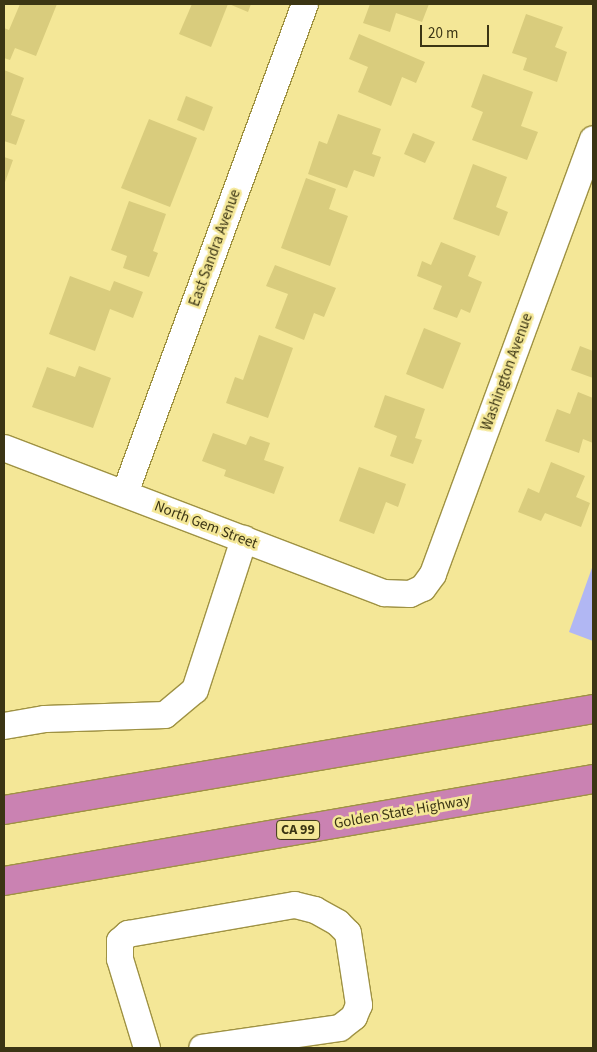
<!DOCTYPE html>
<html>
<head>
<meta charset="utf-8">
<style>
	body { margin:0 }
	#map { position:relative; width:597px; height:1052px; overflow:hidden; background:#f4e797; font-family:"Source Sans 3",sans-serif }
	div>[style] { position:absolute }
	.water>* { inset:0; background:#b1b7f3 }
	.building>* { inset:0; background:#d9cc7d }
	.roads { filter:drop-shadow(1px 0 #9f9243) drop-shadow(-1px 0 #9f9243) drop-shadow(0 1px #9f9243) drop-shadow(0 -1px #9f9243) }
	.minor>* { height:26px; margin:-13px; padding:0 13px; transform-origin:13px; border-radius:13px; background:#fff }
	.highway>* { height:28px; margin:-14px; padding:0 14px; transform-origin:14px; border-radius:14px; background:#ca82b2 }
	span { translate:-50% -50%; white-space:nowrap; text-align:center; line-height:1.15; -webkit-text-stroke:5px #f4e797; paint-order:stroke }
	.shield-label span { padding:1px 4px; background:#f4e797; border:1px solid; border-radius:4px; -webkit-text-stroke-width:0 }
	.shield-label { font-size:14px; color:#3b3514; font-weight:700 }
	.street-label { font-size:15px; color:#3b3514 }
	.frame { position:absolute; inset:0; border:5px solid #3b3514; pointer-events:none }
	.scale { position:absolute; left:420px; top:25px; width:69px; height:22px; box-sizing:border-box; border:2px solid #3b3514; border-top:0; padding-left:6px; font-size:15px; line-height:18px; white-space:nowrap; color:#3b3514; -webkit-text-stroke:4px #f4e797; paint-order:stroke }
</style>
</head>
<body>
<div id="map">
	<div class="water">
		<div style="clip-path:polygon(593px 565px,593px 641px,569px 632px)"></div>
	</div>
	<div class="building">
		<div style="clip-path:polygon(20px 4px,57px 4px,36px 56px,15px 48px,10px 60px,4px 58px,4px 28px,9px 30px)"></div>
		<div style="clip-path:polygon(192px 4px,228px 4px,211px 47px,179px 34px)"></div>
		<div style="clip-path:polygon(229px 4px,251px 4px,248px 12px)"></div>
		<div style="clip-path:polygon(370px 4px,429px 4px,422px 22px,396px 13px,390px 32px,363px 23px)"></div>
		<div style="clip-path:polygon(526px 14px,563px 27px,555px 47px,567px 52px,557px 82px,523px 70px,527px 58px,512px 53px)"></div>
		<div style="clip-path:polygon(359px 34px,425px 62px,416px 83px,402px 77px,391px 106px,358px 92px,368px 67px,349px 59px)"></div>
		<div style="clip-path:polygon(4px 70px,24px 78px,11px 115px,25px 120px,16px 145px,4px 141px)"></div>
		<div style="clip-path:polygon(483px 74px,533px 92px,521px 126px,538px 132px,527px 160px,472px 140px,483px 112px,471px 107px)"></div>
		<div style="clip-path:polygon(186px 96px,213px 107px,204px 131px,177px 120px)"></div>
		<div style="clip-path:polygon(338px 114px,381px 129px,372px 154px,381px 157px,374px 177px,354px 170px,347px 188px,308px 174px,319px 141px,327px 144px)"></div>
		<div style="clip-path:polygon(149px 119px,197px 138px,170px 207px,121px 188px)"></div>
		<div style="clip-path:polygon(413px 133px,435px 142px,425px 163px,404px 154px)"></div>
		<div style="clip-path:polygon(4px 157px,13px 160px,4px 185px)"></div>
		<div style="clip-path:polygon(473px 164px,507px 177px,496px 207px,508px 212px,499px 236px,453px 219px)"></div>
		<div style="clip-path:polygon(306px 178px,336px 189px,329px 209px,348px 216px,330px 266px,281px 248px)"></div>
		<div style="clip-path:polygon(129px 201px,166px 214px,153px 251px,158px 253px,149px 277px,123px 268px,127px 256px,111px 250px)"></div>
		<div style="clip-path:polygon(441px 242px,476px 256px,468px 276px,482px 282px,470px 313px,461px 309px,457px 318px,433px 309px,442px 286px,417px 276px,422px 261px,431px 265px)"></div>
		<div style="clip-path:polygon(275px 265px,336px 288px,324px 317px,314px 313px,304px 340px,275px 328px,288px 294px,266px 286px)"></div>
		<div style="clip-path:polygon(70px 276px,110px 291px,114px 281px,143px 292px,133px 318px,110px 309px,95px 351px,49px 334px)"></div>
		<div style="clip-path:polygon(424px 328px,461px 343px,443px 389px,406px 374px)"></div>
		<div style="clip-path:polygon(259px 335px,293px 348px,268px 418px,226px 403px,235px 377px,243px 380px)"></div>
		<div style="clip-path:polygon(580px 346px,593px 351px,593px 378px,571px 370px)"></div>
		<div style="clip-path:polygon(79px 366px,111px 378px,93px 428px,32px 407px,47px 367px,75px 377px)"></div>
		<div style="clip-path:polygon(578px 392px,593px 398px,593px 443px,583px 439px,579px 453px,545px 441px,557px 409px,570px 414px)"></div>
		<div style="clip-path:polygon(385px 395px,425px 409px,415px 438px,422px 440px,413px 464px,390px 456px,397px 436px,374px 427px)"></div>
		<div style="clip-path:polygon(213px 433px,246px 445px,250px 436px,270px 443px,264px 460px,284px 467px,274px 494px,224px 476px,226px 470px,202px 461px)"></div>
		<div style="clip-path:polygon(551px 462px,585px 476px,576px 497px,590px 503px,581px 527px,545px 513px,541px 521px,518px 512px,528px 488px,539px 493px)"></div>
		<div style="clip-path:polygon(359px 467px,406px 484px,398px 507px,386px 502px,374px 534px,339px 521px)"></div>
	</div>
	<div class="roads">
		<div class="minor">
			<div style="left:4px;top:448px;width:407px;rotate:20.9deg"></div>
			<div style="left:384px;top:593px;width:26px;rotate:2deg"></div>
			<div style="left:410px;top:594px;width:14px;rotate:-25deg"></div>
			<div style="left:423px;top:588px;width:17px;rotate:-54deg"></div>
			<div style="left:433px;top:574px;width:463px;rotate:-69.8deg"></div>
			<div style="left:125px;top:493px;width:521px;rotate:-69.79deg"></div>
			<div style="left:4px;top:726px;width:42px;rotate:-9.7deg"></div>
			<div style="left:45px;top:719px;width:120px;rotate:-1.9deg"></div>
			<div style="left:165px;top:715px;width:39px;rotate:-40deg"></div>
			<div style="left:195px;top:690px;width:159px;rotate:-72deg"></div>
			<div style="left:147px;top:1048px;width:93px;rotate:-106.9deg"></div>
			<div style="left:120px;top:959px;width:18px;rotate:-90deg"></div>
			<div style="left:120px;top:941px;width:11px;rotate:-41deg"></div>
			<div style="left:128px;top:934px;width:169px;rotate:-9.9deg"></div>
			<div style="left:295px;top:905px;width:21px;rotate:14deg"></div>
			<div style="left:315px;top:910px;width:26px;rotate:29deg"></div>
			<div style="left:338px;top:923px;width:14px;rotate:45deg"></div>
			<div style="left:348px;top:933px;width:73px;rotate:81.3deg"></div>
			<div style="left:359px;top:1005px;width:13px;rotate:113deg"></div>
			<div style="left:354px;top:1017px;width:18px;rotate:142deg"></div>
			<div style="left:340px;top:1028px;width:139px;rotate:171.8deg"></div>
		</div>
		<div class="highway">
			<div style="left:4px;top:810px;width:598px;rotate:-9.73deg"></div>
			<div style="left:4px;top:881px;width:598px;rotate:-9.82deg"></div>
		</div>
	</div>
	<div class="shield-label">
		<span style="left:298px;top:830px">CA 99</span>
	</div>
	<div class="street-label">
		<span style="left:215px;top:248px;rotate:-70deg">East Sandra Avenue</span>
		<span style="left:507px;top:372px;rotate:-70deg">Washington Avenue</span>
		<span style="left:206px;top:525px;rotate:21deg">North Gem Street</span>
		<span style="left:402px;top:812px;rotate:-10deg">Golden State Highway</span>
	</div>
	<div class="frame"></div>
	<div class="scale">20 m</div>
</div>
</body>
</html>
